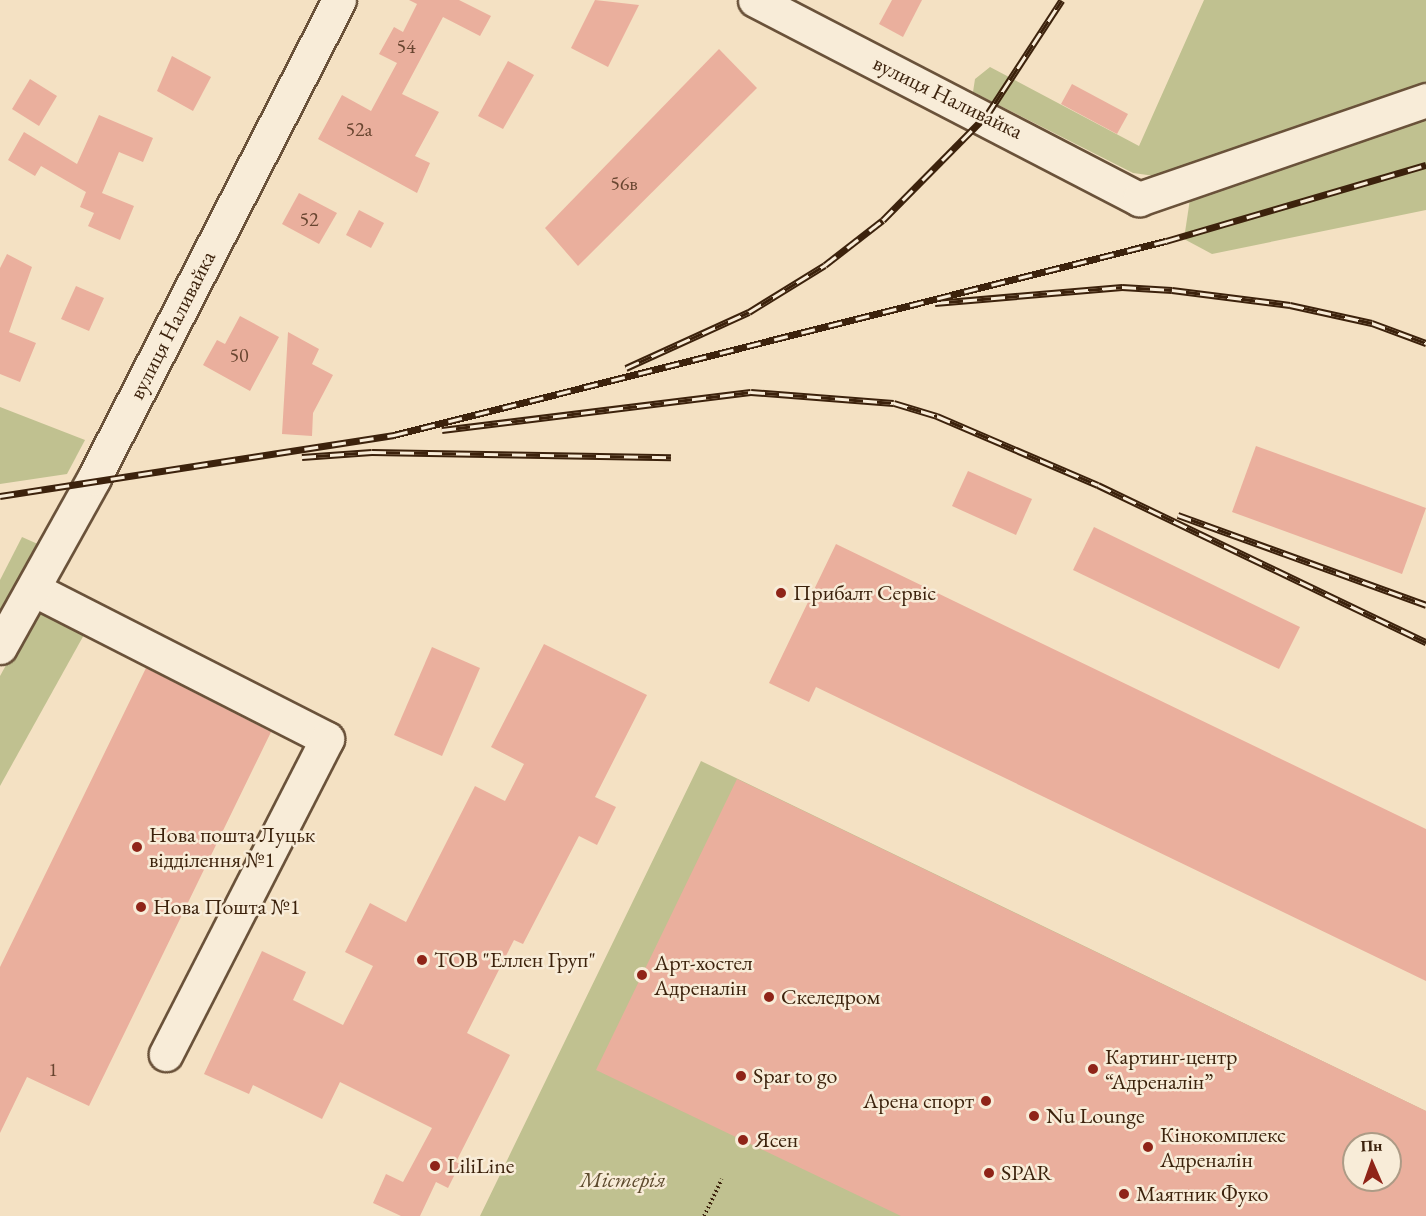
<!DOCTYPE html>
<html>
<head>
<meta charset="utf-8">
<style>
	body { margin:0 }
	#map { position:relative; width:1426px; height:1216px; overflow:hidden; background:#f4e1c3; font-family:"EB Garamond",serif }
	div>[style] { position:absolute }
	.green>* { inset:0; background:#c0c190 }
	.building>* { inset:0; background:#eaaf9d }
	.path>* { height:4px; margin-top:-2px; transform-origin:0; background:repeating-linear-gradient(90deg,#3c220c 0 1.5px,transparent 0 4.5px) }
	.roads { filter:drop-shadow(2px 0 #6a523a) drop-shadow(-2px 0 #6a523a) drop-shadow(0 2px #6a523a) drop-shadow(0 -2px #6a523a) }
	.minor>* { height:33px; margin:-16.5px; padding:0 16.5px; transform-origin:16.5px; border-radius:16.5px; background:#f8ecd8 }
	.rail>* { height:7px; margin-top:-3.5px; transform-origin:0; background:repeating-linear-gradient(90deg,#f8ecd8 0 14px,#3c220c 0 28px); box-sizing:border-box; border-block:2px solid #3c220c }
	.dots>* { width:16px; height:16px; translate:-50% -50%; box-sizing:border-box; border:3px solid #f8ecd8; border-radius:50% }
	span { translate:-50% -50%; white-space:nowrap; text-align:center; line-height:1.15; -webkit-text-stroke:5px #f8ecd8; paint-order:stroke }
	.number-label { font-size:20px; color:#684530 }
	.number-label span { -webkit-text-stroke-width:0 }
	.street-label { font-size:22px; color:#3c220c }
	.poi-label { font-size:22px; color:#3c220c }
	.left { translate:0 -50%; text-align:left }
	.right { translate:-100% -50%; text-align:right }
	.park-label { font-size:22px; color:#5d4a2d; font-style:italic }
	.north { position:absolute; left:1342px; top:1132px; width:60px; height:60px; box-sizing:border-box; background:#f8ecd8; border:2px solid #ad9b86; border-radius:50%; rotate:358deg; font-size:16px; font-weight:700; line-height:24px; text-align:center; color:#3c220c }
	.north::after { content:''; display:block; margin:auto; width:21px; height:27px; background:#8f2418; clip-path:polygon(50% 0,100% 100%,50% 72%,0 100%) }
</style>
</head>
<body>
<div id="map">
	<div class="green">
		<div style="clip-path:polygon(1204px 0,1426px 0,1426px 86px,1155px 176px,1133px 173px,973px 92px,975px 79px,990px 67px,1139px 146px)"></div>
		<div style="clip-path:polygon(1426px 116px,1426px 210px,1212px 254px,1184px 239px,1190px 199px)"></div>
		<div style="clip-path:polygon(0 407px,85px 440px,67px 474px,0 484px)"></div>
		<div style="clip-path:polygon(22px 537px,40px 545px,0 616px,0 580px)"></div>
		<div style="clip-path:polygon(36px 611px,85px 633px,0 786px,0 676px)"></div>
		<div style="clip-path:polygon(evenodd,701px 761px,1426px 1111px,1426px 1216px,480px 1216px,701px 761px,1354px 1144px,1390px 1144px,1390px 1180px,1354px 1180px,1354px 1144px)"></div>
	</div>
	<div class="building">
		<div style="clip-path:polygon(409px 0,459px 0,491px 16px,480px 36px,443px 17px,402px 94px,439px 112px,415px 156px,430px 163px,417px 193px,318px 139px,342px 95px,371px 111px,397px 63px,379px 54px,394px 27px,403px 32px,417px 4px)"></div>
		<div style="clip-path:polygon(595px 0,639px 5px,608px 67px,571px 48px)"></div>
		<div style="clip-path:polygon(892px 0,922px 0,903px 37px,879px 24px)"></div>
		<div style="clip-path:polygon(719px 49px,757px 88px,578px 266px,545px 228px)"></div>
		<div style="clip-path:polygon(172px 56px,211px 77px,193px 111px,157px 91px)"></div>
		<div style="clip-path:polygon(508px 61px,534px 75px,503px 129px,478px 116px)"></div>
		<div style="clip-path:polygon(30px 79px,57px 96px,39px 126px,12px 109px)"></div>
		<div style="clip-path:polygon(1072px 84px,1128px 114px,1117px 134px,1061px 104px)"></div>
		<div style="clip-path:polygon(99px 115px,153px 138px,143px 162px,119px 152px,102px 193px,134px 206px,120px 240px,88px 226px,94px 213px,80px 207px,86px 192px,41px 166px,35px 176px,8px 160px,24px 132px,77px 164px)"></div>
		<div style="clip-path:polygon(299px 193px,337px 213px,319px 244px,282px 224px)"></div>
		<div style="clip-path:polygon(359px 210px,384px 223px,371px 248px,346px 235px)"></div>
		<div style="clip-path:polygon(7px 254px,32px 267px,9px 332px,36px 343px,20px 382px,0 374px,0 268px)"></div>
		<div style="clip-path:polygon(76px 286px,104px 298px,89px 331px,61px 319px)"></div>
		<div style="clip-path:polygon(240px 316px,279px 337px,250px 391px,203px 365px,217px 340px,225px 344px)"></div>
		<div style="clip-path:polygon(288px 332px,319px 349px,312px 364px,333px 375px,313px 413px,312px 436px,282px 434px)"></div>
		<div style="clip-path:polygon(1256px 446px,1426px 508px,1402px 574px,1232px 512px)"></div>
		<div style="clip-path:polygon(968px 471px,1032px 499px,1016px 535px,952px 506px)"></div>
		<div style="clip-path:polygon(1094px 527px,1300px 627px,1279px 669px,1073px 570px)"></div>
		<div style="clip-path:polygon(836px 544px,1426px 829px,1426px 981px,816px 687px,809px 702px,769px 683px)"></div>
		<div style="clip-path:polygon(544px 644px,647px 695px,595px 797px,616px 807px,597px 845px,579px 836px,523px 944px,514px 940px,467px 1033px,510px 1055px,456px 1162px,460px 1164px,448px 1188px,436px 1182px,420px 1216px,401px 1216px,373px 1203px,386px 1174px,403px 1182px,432px 1128px,340px 1082px,322px 1119px,253px 1085px,249px 1094px,204px 1074px,262px 951px,306px 972px,293px 1000px,343px 1025px,373px 966px,345px 952px,370px 903px,406px 922px,475px 786px,505px 801px,524px 764px,491px 747px)"></div>
		<div style="clip-path:polygon(432px 647px,480px 668px,442px 756px,394px 735px)"></div>
		<div style="clip-path:polygon(146px 668px,271px 732px,89px 1106px,27px 1077px,0 1133px,0 967px)"></div>
		<div style="clip-path:polygon(evenodd,737px 779px,1426px 1111px,1426px 1216px,901px 1216px,596px 1070px,737px 779px,1354px 1144px,1390px 1144px,1390px 1180px,1354px 1180px,1354px 1144px)"></div>
	</div>
	<div class="path">
		<div style="left:704px;top:1216px;width:41px;rotate:-64.1deg"></div>
	</div>
	<div class="roads">
		<div class="minor">
			<div style="left:755px;top:0;width:433px;rotate:27.4deg"></div>
			<div style="left:1139px;top:199px;width:304px;rotate:-19deg"></div>
			<div style="left:33px;top:589px;width:330px;rotate:27deg"></div>
			<div style="left:327px;top:739px;width:354px;rotate:117.1deg"></div>
			<div style="left:0;top:647px;width:193px;rotate:-60.9deg"></div>
			<div style="left:94px;top:478px;width:537px;rotate:-62.86deg"></div>
		</div>
	</div>
	<div class="rail">
		<div style="left:935px;top:303px;width:188px;rotate:-4.9deg"></div>
		<div style="left:1122px;top:287px;width:50px;rotate:3.4deg"></div>
		<div style="left:1172px;top:290px;width:119px;rotate:7.2deg"></div>
		<div style="left:1290px;top:305px;width:84px;rotate:12.4deg"></div>
		<div style="left:1372px;top:323px;width:58px;rotate:20.3deg"></div>
		<div style="left:626px;top:368px;width:135px;rotate:-24.5deg"></div>
		<div style="left:749px;top:312px;width:89px;rotate:-31.7deg"></div>
		<div style="left:825px;top:265px;width:73px;rotate:-37.8deg"></div>
		<div style="left:883px;top:220px;width:148px;rotate:-45.3deg"></div>
		<div style="left:987px;top:115px;width:137px;rotate:-56.9deg"></div>
		<div style="left:442px;top:430px;width:311px;rotate:-7deg"></div>
		<div style="left:751px;top:392px;width:143px;rotate:4.4deg"></div>
		<div style="left:894px;top:403px;width:45px;rotate:16.8deg"></div>
		<div style="left:937px;top:416px;width:175px;rotate:23.2deg"></div>
		<div style="left:1098px;top:485px;width:364px;rotate:25.6deg"></div>
		<div style="left:302px;top:457px;width:70px;rotate:-4.1deg"></div>
		<div style="left:372px;top:452px;width:299px;rotate:1deg"></div>
		<div style="left:0;top:496px;width:399px;rotate:-8.8deg"></div>
		<div style="left:394px;top:435px;width:796px;rotate:-14.11deg"></div>
		<div style="left:1166px;top:241px;width:271px;rotate:-16.3deg"></div>
		<div style="left:1178px;top:515px;width:264px;rotate:19.9deg"></div>
	</div>
	<div class="dots">
		<div style="left:781px;top:593px;background:#8f2418"></div>
		<div style="left:137px;top:847px;background:#8f2418"></div>
		<div style="left:141px;top:907px;background:#8f2418"></div>
		<div style="left:422px;top:960px;background:#8f2418"></div>
		<div style="left:642px;top:975px;background:#8f2418"></div>
		<div style="left:769px;top:997px;background:#8f2418"></div>
		<div style="left:1093px;top:1069px;background:#8f2418"></div>
		<div style="left:741px;top:1076px;background:#8f2418"></div>
		<div style="left:986px;top:1101px;background:#8f2418"></div>
		<div style="left:1034px;top:1116px;background:#8f2418"></div>
		<div style="left:743px;top:1140px;background:#8f2418"></div>
		<div style="left:1148px;top:1147px;background:#8f2418"></div>
		<div style="left:435px;top:1166px;background:#8f2418"></div>
		<div style="left:989px;top:1173px;background:#8f2418"></div>
		<div style="left:1124px;top:1194px;background:#8f2418"></div>
	</div>
	<div class="number-label">
		<span style="left:406px;top:46px">54</span>
		<span style="left:359px;top:129px">52а</span>
		<span style="left:624px;top:183px">56в</span>
		<span style="left:309px;top:219px">52</span>
		<span style="left:239px;top:355px">50</span>
		<span style="left:53px;top:1069px">1</span>
	</div>
	<div class="street-label">
		<span style="left:948px;top:97px;rotate:26deg">вулиця Наливайка</span>
		<span style="left:172px;top:325px;rotate:-63deg">вулиця Наливайка</span>
	</div>
	<div class="poi-label">
		<span class="left" style="left:793px;top:593px">Прибалт Сервіс</span>
		<span class="left" style="left:149px;top:847px">Нова пошта Луцьк<br>відділення №1</span>
		<span class="left" style="left:153px;top:907px">Нова Пошта №1</span>
		<span class="left" style="left:434px;top:960px">ТОВ "Еллен Груп"</span>
		<span class="left" style="left:654px;top:975px">Арт-хостел<br>Адреналін</span>
		<span class="left" style="left:781px;top:997px">Скеледром</span>
		<span class="left" style="left:1105px;top:1069px">Картинг-центр<br>“Адреналін”</span>
		<span class="left" style="left:753px;top:1076px">Spar to go</span>
		<span class="right" style="left:974px;top:1101px">Арена спорт</span>
		<span class="left" style="left:1046px;top:1116px">Nu Lounge</span>
		<span class="left" style="left:1160px;top:1147px">Кінокомплекс<br>Адреналін</span>
		<span class="left" style="left:755px;top:1140px">Ясен</span>
		<span class="left" style="left:447px;top:1166px">LiliLine</span>
		<span class="left" style="left:1001px;top:1173px">SPAR</span>
		<span class="left" style="left:1136px;top:1194px">Маятник Фуко</span>
	</div>
	<div class="park-label">
		<span style="left:623px;top:1180px">Містерія</span>
	</div>
	<div class="north">Пн</div>
</div>
</body>
</html>
